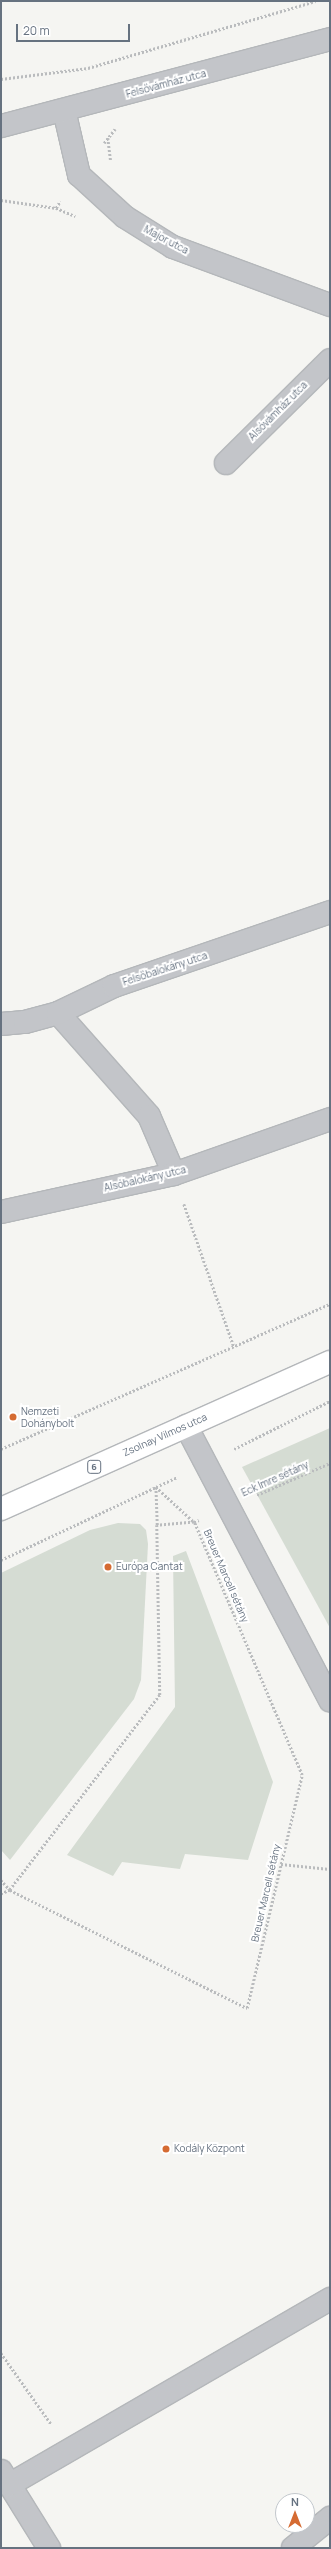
<!DOCTYPE html>
<html>
<head>
<meta charset="utf-8">
<style>
	body { margin:0 }
	#map { position:relative; width:331px; height:2549px; overflow:hidden; background:#f5f5f2; font-family:Manrope,sans-serif }
	div>[style] { position:absolute }
	.green>* { inset:0; background:#d5dcd3 }
	.path>* { height:2.5px; margin-top:-1.25px; transform-origin:0; background:repeating-linear-gradient(90deg,#babcbe 0 2px,transparent 0 4px) }
	.roads { filter:drop-shadow(1px 0 #b4b7ba) drop-shadow(-1px 0 #b4b7ba) drop-shadow(0 1px #b4b7ba) drop-shadow(0 -1px #b4b7ba) }
	.minor>* { height:22px; margin:-11px; padding:0 11px; transform-origin:11px; border-radius:11px; background:#c3c5c9 }
	.major>* { height:22px; margin:-11px; padding:0 11px; transform-origin:11px; border-radius:11px; background:#fff }
	.dots>* { width:11px; height:11px; translate:-50% -50%; box-sizing:border-box; border:2px solid #fff; border-radius:50% }
	span { translate:-50% -50%; white-space:nowrap; text-align:center; line-height:1.15; -webkit-text-stroke:4px #fff; paint-order:stroke }
	.shield-label span { padding:1px 3px; background:#fff; border:1px solid; border-radius:3px; -webkit-text-stroke-width:0 }
	.shield-label { font-size:9px; color:#667280; font-weight:700 }
	.street-label { font-size:10px; color:#667280 }
	.poi-label { font-size:10px; color:#667280 }
	.left { translate:0 -50%; text-align:left }
	.frame { position:absolute; inset:0; border:2px solid #667280; pointer-events:none }
	.north { position:absolute; left:275px; top:2493px; width:40px; height:40px; box-sizing:border-box; background:#fff; border:1px solid #c2c7cc; border-radius:50%; rotate:0deg; font-size:11px; font-weight:700; line-height:16px; text-align:center; color:#667280 }
	.north::after { content:''; display:block; margin:auto; width:14px; height:18px; background:#d56b32; clip-path:polygon(50% 0,100% 100%,50% 72%,0 100%) }
	.scale { position:absolute; left:16px; top:24px; width:114px; height:18px; box-sizing:border-box; border:2px solid #667280; border-top:0; padding-left:5px; font-size:12px; line-height:14px; white-space:nowrap; color:#667280; -webkit-text-stroke:3px #fff; paint-order:stroke }
</style>
</head>
<body>
<div id="map">
	<div class="green">
		<div style="clip-path:polygon(330px 1428px,330px 1628px,242px 1467px)"></div>
		<div style="clip-path:polygon(118px 1523px,140px 1524px,146px 1530px,148px 1544px,141px 1680px,134px 1699px,10px 1860px,1px 1850px,1px 1573px,90px 1530px)"></div>
		<div style="clip-path:polygon(186px 1551px,273px 1782px,248px 1860px,185px 1854px,180px 1869px,122px 1862px,113px 1876px,67px 1855px,175px 1707px,173px 1556px)"></div>
	</div>
	<div class="path">
		<div style="left:1px;top:79px;width:88px;rotate:-7.2deg"></div>
		<div style="left:88px;top:68px;width:237px;rotate:-16.4deg"></div>
		<div style="left:108px;top:138px;width:23px;rotate:83deg"></div>
		<div style="left:104px;top:143px;width:18px;rotate:-52deg"></div>
		<div style="left:1px;top:200px;width:56px;rotate:8.3deg"></div>
		<div style="left:56px;top:208px;width:8px;rotate:-60deg"></div>
		<div style="left:56px;top:208px;width:21px;rotate:23deg"></div>
		<div style="left:184px;top:1204px;width:151px;rotate:70.7deg"></div>
		<div style="left:1px;top:1449px;width:360px;rotate:-23.8deg"></div>
		<div style="left:234px;top:1449px;width:107px;rotate:-26.6deg"></div>
		<div style="left:257px;top:1495px;width:80px;rotate:-23.7deg"></div>
		<div style="left:157px;top:1525px;width:38px;rotate:-92deg"></div>
		<div style="left:156px;top:1487px;width:23px;rotate:-25deg"></div>
		<div style="left:1px;top:1560px;width:171px;rotate:-25.2deg"></div>
		<div style="left:156px;top:1487px;width:52px;rotate:42.6deg"></div>
		<div style="left:194px;top:1522px;width:5px;rotate:-22deg"></div>
		<div style="left:281px;top:1864px;width:49px;rotate:5.8deg"></div>
		<div style="left:1px;top:1880px;width:13px;rotate:48deg"></div>
		<div style="left:10px;top:1890px;width:265px;rotate:26.5deg"></div>
		<div style="left:247px;top:2008px;width:239px;rotate:-76.7deg"></div>
		<div style="left:302px;top:1775px;width:275px;rotate:-113.1deg"></div>
		<div style="left:194px;top:1522px;width:37px;rotate:175deg"></div>
		<div style="left:157px;top:1525px;width:170px;rotate:89deg"></div>
		<div style="left:160px;top:1695px;width:246px;rotate:127.6deg"></div>
		<div style="left:10px;top:1890px;width:10px;rotate:156deg"></div>
		<div style="left:1px;top:2353px;width:87px;rotate:54.8deg"></div>
	</div>
	<div class="roads">
		<div class="minor">
			<div style="left:64px;top:110px;width:67px;rotate:77deg"></div>
			<div style="left:79px;top:175px;width:62px;rotate:42.4deg"></div>
			<div style="left:125px;top:217px;width:57px;rotate:32deg"></div>
			<div style="left:173px;top:247px;width:167px;rotate:20.3deg"></div>
			<div style="left:1px;top:126px;width:340px;rotate:-14.8deg"></div>
			<div style="left:226px;top:463px;width:146px;rotate:-44.7deg"></div>
			<div style="left:58px;top:1013px;width:137px;rotate:48.5deg"></div>
			<div style="left:149px;top:1116px;width:63px;rotate:66.7deg"></div>
			<div style="left:1px;top:1024px;width:24px;rotate:-5deg"></div>
			<div style="left:25px;top:1022px;width:34px;rotate:-15deg"></div>
			<div style="left:58px;top:1013px;width:62px;rotate:-25.7deg"></div>
			<div style="left:114px;top:986px;width:228px;rotate:-18.9deg"></div>
			<div style="left:1px;top:1212px;width:177px;rotate:-12.4deg"></div>
			<div style="left:174px;top:1174px;width:165px;rotate:-19.4deg"></div>
			<div style="left:186px;top:1426px;width:310px;rotate:62.3deg"></div>
			<div style="left:1px;top:2471px;width:91px;rotate:58.1deg"></div>
			<div style="left:9px;top:2485px;width:371px;rotate:-30.1deg"></div>
			<div style="left:293px;top:2548px;width:48px;rotate:-39deg"></div>
		</div>
		<div class="major">
			<div style="left:1px;top:1509px;width:360px;rotate:-24.1deg"></div>
		</div>
	</div>
	<div class="dots">
		<div style="left:13px;top:1417px;background:#d56b32"></div>
		<div style="left:108px;top:1567px;background:#d56b32"></div>
		<div style="left:166px;top:2149px;background:#d56b32"></div>
	</div>
	<div class="shield-label">
		<span style="left:94px;top:1467px">6</span>
	</div>
	<div class="street-label">
		<span style="left:166px;top:84px;rotate:-15deg">Felsővámház utca</span>
		<span style="left:166px;top:240px;rotate:28deg">Major utca</span>
		<span style="left:278px;top:411px;rotate:-45deg">Alsóvámház utca</span>
		<span style="left:165px;top:969px;rotate:-18deg">Felsőbalokány utca</span>
		<span style="left:145px;top:1179px;rotate:-13deg">Alsóbalokány utca</span>
		<span style="left:165px;top:1435px;rotate:-24deg">Zsolnay Vilmos utca</span>
		<span style="left:275px;top:1479px;rotate:-24deg">Eck Imre sétány</span>
		<span style="left:226px;top:1576px;rotate:67deg">Breuer Marcell sétány</span>
		<span style="left:266px;top:1893px;rotate:-77deg">Breuer Marcell sétány</span>
	</div>
	<div class="poi-label">
		<span class="left" style="left:21px;top:1417px">Nemzeti<br>Dohánybolt</span>
		<span class="left" style="left:116px;top:1567px">Európa Cantat</span>
		<span class="left" style="left:174px;top:2149px">Kodály Központ</span>
	</div>
	<div class="frame"></div>
	<div class="north">N</div>
	<div class="scale">20 m</div>
</div>
</body>
</html>
